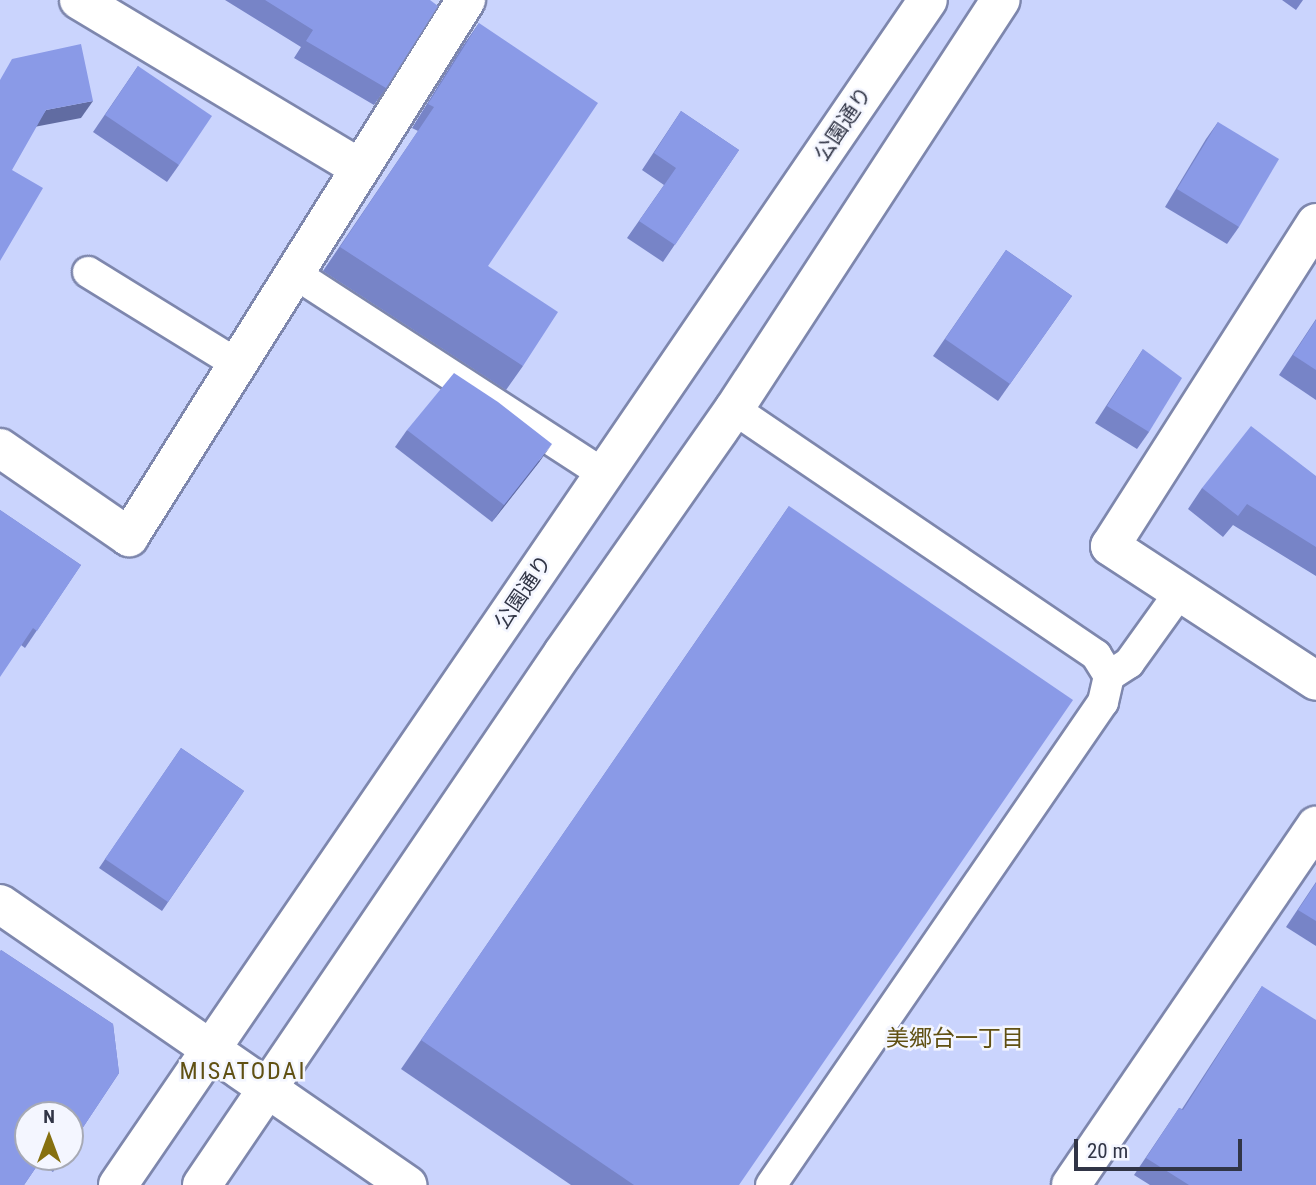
<!DOCTYPE html>
<html>
<head>
<meta charset="utf-8">
<style>
	body { margin:0 }
	#map { position:relative; width:1316px; height:1185px; overflow:hidden; background:#cad4fd; font-family:"Roboto Condensed","Noto Sans JP",sans-serif }
	div>[style] { position:absolute }
	.roads { filter:drop-shadow(2px 0 #7e87ad) drop-shadow(-2px 0 #7e87ad) drop-shadow(0 2px #7e87ad) drop-shadow(0 -2px #7e87ad) }
	.service>* { height:30px; margin:-15px; padding:0 15px; transform-origin:15px; border-radius:15px; background:#fff }
	.minor>* { height:38px; margin:-19px; padding:0 19px; transform-origin:19px; border-radius:19px; background:#fff }
	.tertiary>* { height:38px; margin:-19px; padding:0 19px; transform-origin:19px; border-radius:19px; background:#fff }
	.wall>* { inset:0; background:#7784c7 }
	.shaded-wall>* { inset:0; background:#616ca2 }
	.building>* { inset:0; background:#8a9ae7 }
	span { translate:-50% -50%; white-space:nowrap; text-align:center; line-height:1.15; -webkit-text-stroke:5px #f4f6ff; paint-order:stroke }
	.street-label { font-size:21px; color:#313546 }
	.neighbourhood-label { font-size:23px; color:#605013 }
	.quarter-label { font-size:24px; color:#605013; letter-spacing:2px }
	.north { position:absolute; left:14px; top:1101px; width:70px; height:70px; box-sizing:border-box; background:#f4f6ff; border:2px solid #a6a9b5; border-radius:50%; rotate:0deg; font-size:19px; font-weight:700; line-height:28px; text-align:center; color:#313546 }
	.north::after { content:''; display:block; margin:auto; width:24px; height:32px; background:#867010; clip-path:polygon(50% 0,100% 100%,50% 72%,0 100%) }
	.scale { position:absolute; left:1074px; top:1139px; width:168px; height:32px; box-sizing:border-box; border:4px solid #313546; border-top:0; padding-left:9px; font-size:21px; line-height:24px; white-space:nowrap; color:#313546; -webkit-text-stroke:5px #f4f6ff; paint-order:stroke }
</style>
</head>
<body>
<div id="map">
	<div class="roads">
		<div class="service">
			<div style="left:88px;top:272px;width:175px;rotate:31.7deg"></div>
			<div style="left:294px;top:273px;width:369px;rotate:33deg"></div>
			<div style="left:734px;top:409px;width:438px;rotate:34.2deg"></div>
			<div style="left:1096px;top:655px;width:25px;rotate:58deg"></div>
			<div style="left:1109px;top:676px;width:27px;rotate:103deg"></div>
			<div style="left:1103px;top:702px;width:586px;rotate:124.5deg"></div>
			<div style="left:1109px;top:676px;width:24px;rotate:-33deg"></div>
			<div style="left:1129px;top:663px;width:87px;rotate:-54.3deg"></div>
		</div>
		<div class="minor">
			<div style="left:79px;top:0;width:327px;rotate:30.9deg"></div>
			<div style="left:1316px;top:223px;width:383px;rotate:122.5deg"></div>
			<div style="left:1110px;top:546px;width:246px;rotate:33.2deg"></div>
			<div style="left:0;top:448px;width:157px;rotate:34.6deg"></div>
			<div style="left:129px;top:537px;width:634px;rotate:-57.89deg"></div>
			<div style="left:1071px;top:1185px;width:435px;rotate:-55.7deg"></div>
		</div>
		<div class="tertiary">
			<div style="left:0;top:904px;width:495px;rotate:34.6deg"></div>
			<div style="left:118px;top:1185px;width:1435px;rotate:-55.65deg"></div>
			<div style="left:202px;top:1185px;width:643px;rotate:-55.84deg"></div>
			<div style="left:563px;top:653px;width:298px;rotate:-55deg"></div>
			<div style="left:734px;top:409px;width:488px;rotate:-56.9deg"></div>
		</div>
	</div>
	<div class="wall">
		<div style="clip-path:polygon(225px 0,430px 0,386px 88px,374px 105px,294px 58px,301px 47px)"></div>
		<div style="clip-path:polygon(1282px 0,1303px 0,1296px 10px)"></div>
		<div style="clip-path:polygon(479px 23px,488px 266px,523px 366px,506px 390px,323px 271px,418px 131px,412px 128px,462px 47px)"></div>
		<div style="clip-path:polygon(138px 66px,179px 165px,167px 182px,93px 132px)"></div>
		<div style="clip-path:polygon(681px 111px,739px 150px,663px 262px,627px 238px,664px 185px,642px 170px)"></div>
		<div style="clip-path:polygon(1218px 122px,1239px 227px,1227px 244px,1165px 207px,1206px 139px)"></div>
		<div style="clip-path:polygon(1006px 250px,1072px 296px,998px 401px,933px 356px)"></div>
		<div style="clip-path:polygon(1316px 319px,1316px 400px,1279px 375px)"></div>
		<div style="clip-path:polygon(1143px 349px,1149px 432px,1137px 449px,1095px 423px)"></div>
		<div style="clip-path:polygon(407px 430px,540px 461px,492px 522px,395px 447px)"></div>
		<div style="clip-path:polygon(1316px 476px,1316px 576px,1233px 525px,1223px 537px,1188px 509px,1202px 488px)"></div>
		<div style="clip-path:polygon(789px 506px,739px 1185px,571px 1185px,401px 1069px)"></div>
		<div style="clip-path:polygon(0 510px,81px 565px,25px 648px,21px 645px)"></div>
		<div style="clip-path:polygon(181px 748px,244px 791px,162px 911px,99px 868px)"></div>
		<div style="clip-path:polygon(1316px 882px,1316px 946px,1286px 927px)"></div>
		<div style="clip-path:polygon(1px 950px,113px 1024px,119px 1073px,70px 1147px,70px 1115px,28px 1115px,28px 1157px,63px 1157px,53px 1172px,39px 1163px,24px 1185px,0 1185px,0 952px)"></div>
		<div style="clip-path:polygon(1262px 986px,1316px 1185px,1150px 1185px,1134px 1175px,1179px 1108px,1182px 1109px)"></div>
	</div>
	<div class="shaded-wall">
		<div style="clip-path:polygon(93px 101px,81px 118px,34px 127px,46px 110px)"></div>
		<div style="clip-path:polygon(552px 444px,540px 461px,492px 522px,504px 505px)"></div>
	</div>
	<div class="building">
		<div style="clip-path:polygon(265px 0,430px 0,438px 6px,386px 88px,306px 41px,313px 30px)"></div>
		<div style="clip-path:polygon(479px 23px,598px 103px,488px 266px,558px 312px,523px 366px,340px 247px,434px 107px,428px 104px)"></div>
		<div style="clip-path:polygon(81px 44px,93px 101px,46px 110px,12px 170px,43px 188px,0 261px,0 80px,12px 59px)"></div>
		<div style="clip-path:polygon(138px 66px,212px 116px,179px 165px,105px 115px)"></div>
		<div style="clip-path:polygon(681px 111px,739px 150px,675px 245px,639px 221px,676px 168px,654px 153px)"></div>
		<div style="clip-path:polygon(1218px 122px,1279px 159px,1239px 227px,1177px 189px)"></div>
		<div style="clip-path:polygon(1006px 250px,1072px 296px,1010px 384px,945px 339px)"></div>
		<div style="clip-path:polygon(1316px 320px,1316px 370px,1293px 355px)"></div>
		<div style="clip-path:polygon(1143px 349px,1182px 378px,1149px 432px,1107px 406px)"></div>
		<div style="clip-path:polygon(454px 373px,498px 402px,552px 444px,504px 505px,407px 430px)"></div>
		<div style="clip-path:polygon(1251px 426px,1316px 476px,1316px 547px,1247px 504px,1238px 516px,1202px 488px)"></div>
		<div style="clip-path:polygon(789px 506px,1073px 700px,739px 1185px,634px 1185px,421px 1040px)"></div>
		<div style="clip-path:polygon(0 510px,81px 565px,37px 631px,33px 628px,0 677px)"></div>
		<div style="clip-path:polygon(181px 748px,244px 791px,168px 902px,105px 859px)"></div>
		<div style="clip-path:polygon(1316px 883px,1316px 921px,1298px 910px)"></div>
		<div style="clip-path:polygon(1px 950px,113px 1024px,119px 1073px,70px 1147px,70px 1115px,28px 1115px,28px 1157px,43px 1157px,24px 1185px,0 1185px,0 952px)"></div>
		<div style="clip-path:polygon(1262px 986px,1316px 1020px,1316px 1185px,1189px 1185px,1146px 1158px,1179px 1108px,1183px 1110px)"></div>
	</div>
	<div class="street-label">
		<span style="left:843px;top:124px;rotate:-56deg">公園通り</span>
		<span style="left:523px;top:592px;rotate:-56deg">公園通り</span>
	</div>
	<div class="neighbourhood-label">
		<span style="left:955px;top:1039px">美郷台一丁目</span>
	</div>
	<div class="quarter-label">
		<span style="left:243px;top:1072px">MISATODAI</span>
	</div>
	<div class="north">N</div>
	<div class="scale">20 m</div>
</div>
</body>
</html>
